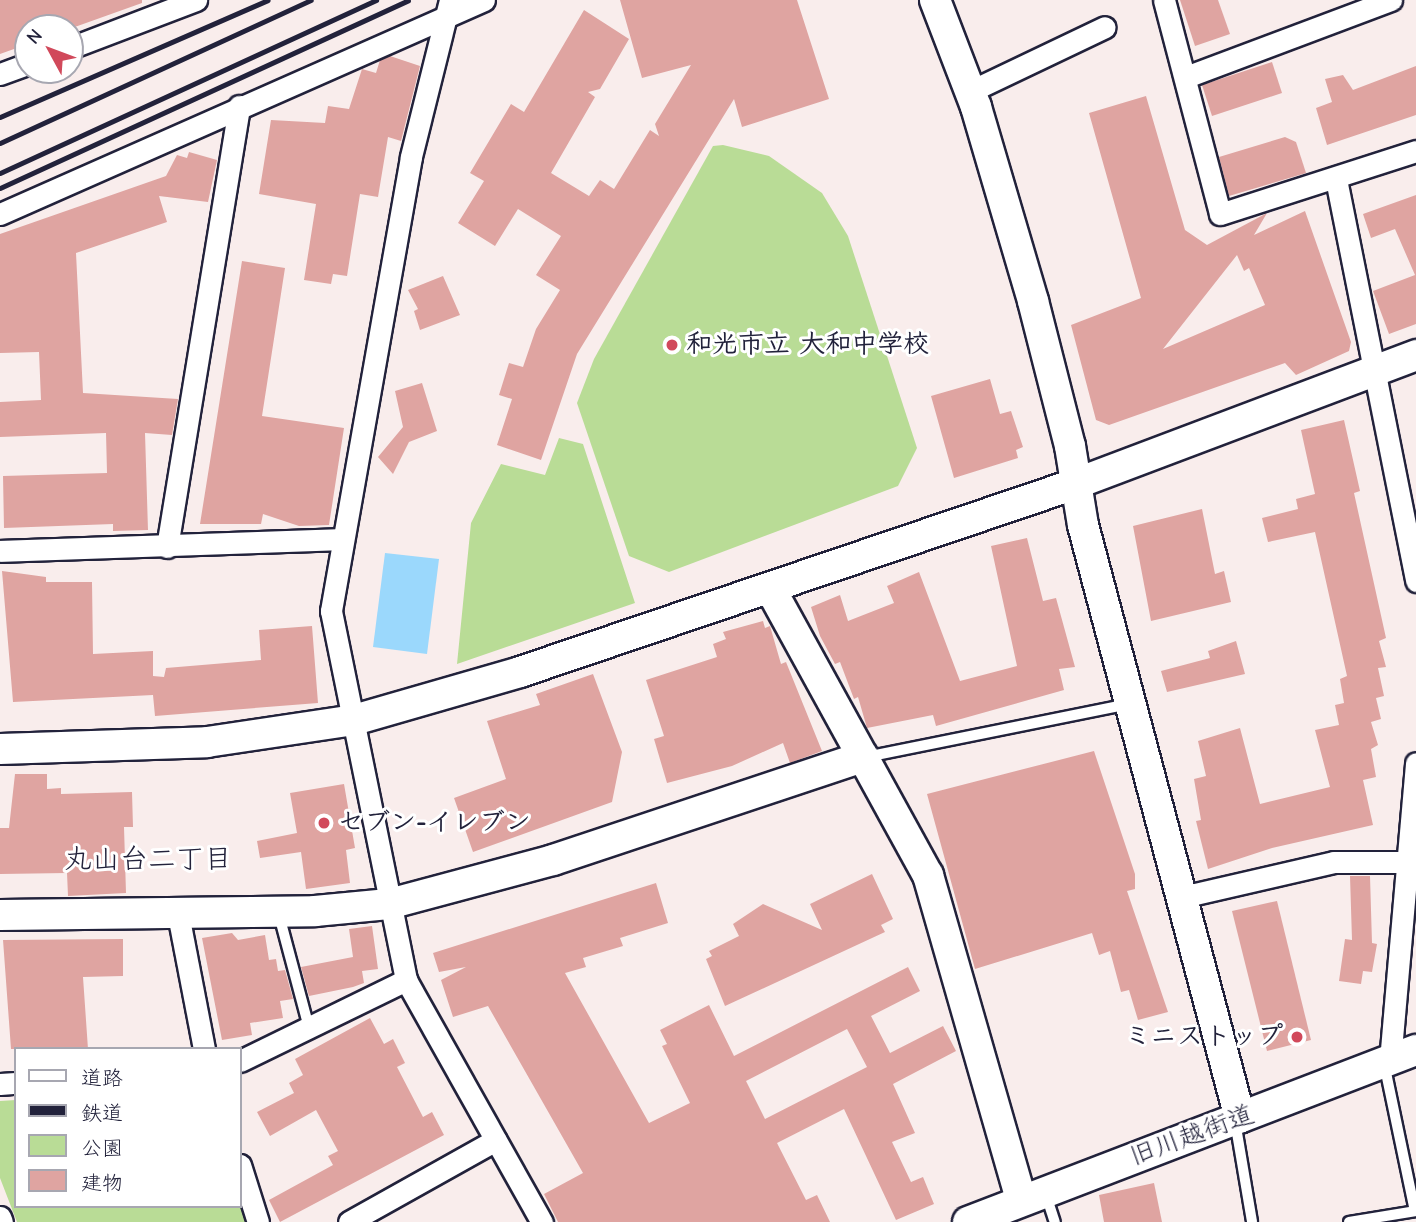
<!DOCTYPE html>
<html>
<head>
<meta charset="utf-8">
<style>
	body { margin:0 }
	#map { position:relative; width:1416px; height:1222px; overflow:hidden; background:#f9edec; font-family:"Comic Neue","Klee One",sans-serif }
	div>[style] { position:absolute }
	.green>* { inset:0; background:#b9dc96 }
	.water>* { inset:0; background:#9bd8fc }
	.building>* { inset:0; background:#dfa4a1 }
	.roads { filter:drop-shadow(2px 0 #22223b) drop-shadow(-2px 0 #22223b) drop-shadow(0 2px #22223b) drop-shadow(0 -2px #22223b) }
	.lane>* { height:10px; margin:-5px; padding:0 5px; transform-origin:5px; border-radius:5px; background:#fff }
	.street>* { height:21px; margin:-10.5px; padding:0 10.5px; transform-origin:10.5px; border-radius:10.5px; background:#fff }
	.secondary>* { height:30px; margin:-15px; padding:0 15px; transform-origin:15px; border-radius:15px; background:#fff }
	.rail>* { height:5px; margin:-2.5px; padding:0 2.5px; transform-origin:2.5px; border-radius:2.5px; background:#22223b }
	.dots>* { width:19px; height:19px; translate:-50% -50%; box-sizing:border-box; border:4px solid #fff; border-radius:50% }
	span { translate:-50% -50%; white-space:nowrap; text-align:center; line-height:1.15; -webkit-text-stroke:6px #fff; paint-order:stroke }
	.poi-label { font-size:26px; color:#22223b; font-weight:700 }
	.left { translate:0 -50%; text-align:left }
	.right { translate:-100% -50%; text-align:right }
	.street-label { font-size:26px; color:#22223b }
	.neighbourhood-label { font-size:28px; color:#22223b }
	.legend { position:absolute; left:14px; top:1047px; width:228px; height:161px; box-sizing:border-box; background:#fff; border:2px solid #a7a7b1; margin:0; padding:9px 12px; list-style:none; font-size:21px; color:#22223b }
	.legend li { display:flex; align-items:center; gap:14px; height:35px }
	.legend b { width:35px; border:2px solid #a7a7b1 }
	.north { position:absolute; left:14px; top:14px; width:70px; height:70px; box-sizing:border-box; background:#fff; border:2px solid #a7a7b1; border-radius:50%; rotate:311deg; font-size:19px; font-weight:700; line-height:28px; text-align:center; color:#22223b }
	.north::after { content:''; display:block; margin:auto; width:24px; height:32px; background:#d1495b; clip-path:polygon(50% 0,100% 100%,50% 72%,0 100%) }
</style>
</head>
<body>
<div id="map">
	<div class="green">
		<div style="clip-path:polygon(723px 145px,769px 156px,822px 193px,848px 236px,917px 448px,898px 486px,669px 572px,629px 556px,577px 403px,594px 359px,713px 146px)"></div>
		<div style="clip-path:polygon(559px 438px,583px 444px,635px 603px,457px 664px,471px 523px,501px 464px,545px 475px)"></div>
		<div style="clip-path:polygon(16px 1100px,16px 1206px,240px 1204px,246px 1222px,17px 1222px,0 1178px,0 1101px)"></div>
	</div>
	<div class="water">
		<div style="clip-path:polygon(385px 553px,439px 559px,427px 654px,373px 647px)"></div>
	</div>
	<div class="building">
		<div style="clip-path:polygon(0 0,142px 0,142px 3px,72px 28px,28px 28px,28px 44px,0 54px)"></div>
		<div style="clip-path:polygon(620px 0,797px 0,829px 99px,742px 127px,734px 99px,577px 354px,541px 460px,497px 445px,512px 399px,499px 395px,509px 363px,523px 367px,536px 329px,560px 290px,536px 275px,561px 236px,518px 209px,495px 246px,458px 223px,484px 181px,470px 173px,511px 104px,524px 112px,584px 10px,629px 39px,600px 89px,588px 92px,595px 97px,551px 173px,589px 196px,600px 180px,614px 189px,650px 130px,659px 136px,655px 124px,691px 65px,642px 78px)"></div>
		<div style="clip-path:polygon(1180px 0,1218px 0,1230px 34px,1195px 46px)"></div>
		<div style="clip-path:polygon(390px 56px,420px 66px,401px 141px,388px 137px,378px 197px,360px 194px,347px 276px,333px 274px,331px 284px,304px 280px,316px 204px,259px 194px,271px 120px,325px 123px,328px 106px,349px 109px,362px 69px,376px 73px,380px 60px)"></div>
		<div style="clip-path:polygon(1272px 62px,1282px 93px,1212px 116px,1202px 85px)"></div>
		<div style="clip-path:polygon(1416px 66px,1416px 115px,1327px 145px,1316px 108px,1332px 102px,1325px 79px,1343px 75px,1353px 90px)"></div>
		<div style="clip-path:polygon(evenodd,1146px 96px,1185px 230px,1207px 245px,1267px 213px,1254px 235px,1305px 211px,1351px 342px,1349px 351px,1296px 375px,1285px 363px,1109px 425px,1096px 420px,1071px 325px,1141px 298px,1089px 113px,1146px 96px,1237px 255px,1244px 271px,1249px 268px,1265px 305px,1163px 349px,1237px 255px)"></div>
		<div style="clip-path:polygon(1285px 137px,1296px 142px,1306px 173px,1229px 196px,1219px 157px)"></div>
		<div style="clip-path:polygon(189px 152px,217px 160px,208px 202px,159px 196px,167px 222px,76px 253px,83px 393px,178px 399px,172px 435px,145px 433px,148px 530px,113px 531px,113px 524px,4px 528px,3px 476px,107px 473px,106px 433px,0 437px,0 402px,41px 400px,39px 352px,0 353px,0 234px,166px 176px,177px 155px,187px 158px)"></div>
		<div style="clip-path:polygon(1416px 195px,1416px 324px,1389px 334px,1373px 291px,1415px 275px,1395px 229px,1371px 238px,1363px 214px)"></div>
		<div style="clip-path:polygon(242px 261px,285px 268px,262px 416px,344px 428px,329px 525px,299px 526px,263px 514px,261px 524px,200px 524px)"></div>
		<div style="clip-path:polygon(443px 276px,460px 315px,420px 330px,414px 311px,418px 309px,408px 290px)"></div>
		<div style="clip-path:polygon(990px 379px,1000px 414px,1011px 411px,1023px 447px,1016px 450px,1018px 458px,954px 478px,931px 396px)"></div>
		<div style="clip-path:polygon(422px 383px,437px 431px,409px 442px,393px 474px,378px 457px,403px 427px,395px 391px)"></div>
		<div style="clip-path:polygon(1344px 420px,1360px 491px,1354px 493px,1386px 638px,1379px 641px,1386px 667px,1378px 668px,1384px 696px,1376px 698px,1381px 719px,1371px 722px,1378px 745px,1371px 749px,1376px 777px,1363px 780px,1373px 825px,1272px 848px,1208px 869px,1196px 821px,1201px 820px,1194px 779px,1206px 776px,1198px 741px,1240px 728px,1260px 804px,1330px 787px,1315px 730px,1339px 725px,1335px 705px,1344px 703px,1340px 679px,1347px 676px,1315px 532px,1268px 542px,1262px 518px,1298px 509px,1296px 499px,1315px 494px,1301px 430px)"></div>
		<div style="clip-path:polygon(1202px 509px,1215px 574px,1224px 571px,1231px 602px,1151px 621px,1133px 526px)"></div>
		<div style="clip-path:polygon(1027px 538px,1043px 601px,1056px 598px,1075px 667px,1059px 669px,1064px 690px,936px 726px,933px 715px,867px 728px,858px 697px,854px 699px,840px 662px,835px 664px,820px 636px,811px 607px,840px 595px,848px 621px,894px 603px,887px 586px,919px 572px,960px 681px,1017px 666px,991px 546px)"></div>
		<div style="clip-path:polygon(2px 571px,46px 577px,46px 582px,92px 582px,93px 654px,153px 651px,153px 676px,164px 677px,166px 668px,261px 660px,259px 630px,312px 626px,318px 703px,155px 716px,153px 695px,13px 702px)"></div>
		<div style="clip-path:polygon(763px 621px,765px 628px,770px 626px,781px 664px,786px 662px,822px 751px,790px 763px,783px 743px,732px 766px,667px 783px,654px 739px,664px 736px,646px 680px,717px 657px,713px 644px,726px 639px,723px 632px)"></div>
		<div style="clip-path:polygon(1236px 641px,1245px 674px,1167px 692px,1161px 671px,1210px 658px,1208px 651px)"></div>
		<div style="clip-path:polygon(593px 674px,622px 752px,612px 802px,473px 852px,454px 798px,506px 779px,487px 721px,540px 705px,536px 694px)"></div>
		<div style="clip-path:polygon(1094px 751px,1135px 874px,1135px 889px,1127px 891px,1168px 1012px,1138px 1020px,1129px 990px,1121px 992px,1110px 951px,1099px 955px,1092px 933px,975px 969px,927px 794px)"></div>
		<div style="clip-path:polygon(15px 774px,47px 774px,47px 789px,61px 788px,61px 794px,132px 792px,133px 827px,124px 827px,126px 893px,68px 896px,67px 873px,0 874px,0 828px,9px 828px)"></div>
		<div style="clip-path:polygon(344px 784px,355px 848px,346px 850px,350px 883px,306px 889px,301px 852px,260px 858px,257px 841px,297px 833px,290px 793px)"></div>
		<div style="clip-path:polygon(872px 874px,893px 919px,881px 925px,885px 932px,725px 1006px,706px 959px,712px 956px,709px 951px,739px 936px,733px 924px,763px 904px,822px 930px,810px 904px)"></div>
		<div style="clip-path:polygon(1350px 876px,1370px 876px,1372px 943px,1377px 944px,1372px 972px,1363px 971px,1361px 984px,1339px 981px,1345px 939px,1352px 940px)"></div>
		<div style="clip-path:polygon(evenodd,656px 883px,668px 923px,620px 938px,623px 946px,583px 958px,586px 967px,565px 973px,649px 1123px,690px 1103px,662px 1046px,667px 1044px,660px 1030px,709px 1005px,734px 1056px,908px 967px,920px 991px,871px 1016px,890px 1053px,943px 1026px,956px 1051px,893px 1084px,915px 1133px,892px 1142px,911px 1182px,923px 1177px,934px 1204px,896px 1220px,844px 1109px,777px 1143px,806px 1200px,817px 1195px,830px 1222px,558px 1222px,544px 1194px,583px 1173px,488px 1006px,453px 1017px,441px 980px,466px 967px,439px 972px,433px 953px,656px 883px,847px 1029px,867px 1067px,765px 1119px,746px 1081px,847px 1029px)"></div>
		<div style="clip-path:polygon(1277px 901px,1311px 1040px,1267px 1051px,1232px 911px)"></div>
		<div style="clip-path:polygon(372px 926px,378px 969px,362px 971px,364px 983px,353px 987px,309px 996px,301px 967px,353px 957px,349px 929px)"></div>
		<div style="clip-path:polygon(232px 933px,238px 940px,265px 935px,269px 960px,276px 959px,278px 971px,285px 970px,293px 999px,280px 1001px,283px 1018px,250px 1023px,252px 1035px,222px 1040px,202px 938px)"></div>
		<div style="clip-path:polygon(123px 939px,123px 976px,83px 977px,88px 1049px,11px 1049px,3px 940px)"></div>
		<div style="clip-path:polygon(370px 1018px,384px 1044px,393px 1039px,405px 1063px,397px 1067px,423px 1117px,432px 1112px,444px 1135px,280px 1222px,269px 1200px,333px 1165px,328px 1156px,338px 1151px,316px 1110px,270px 1136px,257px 1112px,294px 1093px,289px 1083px,303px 1075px,295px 1059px)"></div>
		<div style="clip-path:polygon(1154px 1183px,1162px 1222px,1104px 1222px,1099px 1195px)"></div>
	</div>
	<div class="roads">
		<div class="lane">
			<div style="left:866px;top:757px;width:267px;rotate:-11.4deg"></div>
			<div style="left:279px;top:915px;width:117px;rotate:75.1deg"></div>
			<div style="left:1384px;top:1063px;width:151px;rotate:78.2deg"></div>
			<div style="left:1235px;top:1121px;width:102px;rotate:80.4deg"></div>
			<div style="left:1046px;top:1195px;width:28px;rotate:72deg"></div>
			<div style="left:1349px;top:1222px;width:68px;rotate:-9.3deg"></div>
		</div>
		<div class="street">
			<div style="left:450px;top:0;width:162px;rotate:104deg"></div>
			<div style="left:411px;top:157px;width:461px;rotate:100deg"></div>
			<div style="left:331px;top:611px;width:377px;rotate:78.5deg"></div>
			<div style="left:406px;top:980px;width:278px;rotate:60.7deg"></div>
			<div style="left:1164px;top:0;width:221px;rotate:75.3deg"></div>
			<div style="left:1220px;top:214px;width:206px;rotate:-17.8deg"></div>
			<div style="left:70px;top:48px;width:135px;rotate:-20.9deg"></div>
			<div style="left:0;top:74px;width:30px;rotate:-20deg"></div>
			<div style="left:1186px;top:77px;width:219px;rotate:-20.6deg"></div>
			<div style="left:971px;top:91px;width:148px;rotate:-25.5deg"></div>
			<div style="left:1336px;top:179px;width:410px;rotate:78.7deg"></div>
			<div style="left:0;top:214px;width:529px;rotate:-23.85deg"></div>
			<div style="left:167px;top:547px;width:447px;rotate:-80.7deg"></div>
			<div style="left:0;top:551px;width:341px;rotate:-2deg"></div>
			<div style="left:1182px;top:897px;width:156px;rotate:-13deg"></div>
			<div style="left:1334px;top:862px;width:73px"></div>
			<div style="left:178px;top:914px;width:137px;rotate:79.1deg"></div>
			<div style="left:240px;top:1061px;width:185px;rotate:-26deg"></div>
			<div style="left:1390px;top:1061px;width:299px;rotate:-85deg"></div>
			<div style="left:0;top:1084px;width:16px;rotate:-4deg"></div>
			<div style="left:240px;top:1165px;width:60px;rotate:72.5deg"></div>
			<div style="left:0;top:1217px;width:5px;rotate:68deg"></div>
			<div style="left:349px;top:1222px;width:168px;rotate:-29.2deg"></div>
		</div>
		<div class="secondary">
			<div style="left:935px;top:0;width:115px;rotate:69deg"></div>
			<div style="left:976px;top:107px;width:202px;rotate:73.6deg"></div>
			<div style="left:1033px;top:301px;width:150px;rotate:75.7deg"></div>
			<div style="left:1070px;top:446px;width:80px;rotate:80.7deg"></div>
			<div style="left:1083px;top:525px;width:613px;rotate:75.17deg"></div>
			<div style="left:770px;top:588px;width:328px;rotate:61.2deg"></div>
			<div style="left:928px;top:875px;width:337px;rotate:74deg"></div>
			<div style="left:0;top:749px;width:207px;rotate:-1.9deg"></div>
			<div style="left:207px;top:742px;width:149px;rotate:-8.5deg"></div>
			<div style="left:354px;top:720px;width:173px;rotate:-16.1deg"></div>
			<div style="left:520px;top:672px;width:586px;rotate:-18.71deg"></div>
			<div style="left:1075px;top:484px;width:365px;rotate:-20.7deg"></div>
			<div style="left:0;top:915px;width:315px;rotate:-0.7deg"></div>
			<div style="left:315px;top:911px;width:74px;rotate:-5.4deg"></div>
			<div style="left:389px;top:904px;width:170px;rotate:-15deg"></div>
			<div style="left:553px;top:860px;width:327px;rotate:-18.4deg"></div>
			<div style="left:968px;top:1222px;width:480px;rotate:-21deg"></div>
		</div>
	</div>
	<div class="rail">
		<div style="left:0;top:117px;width:292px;rotate:-23.6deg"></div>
		<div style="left:0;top:143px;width:342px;rotate:-24.7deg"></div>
		<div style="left:0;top:173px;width:414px;rotate:-24.7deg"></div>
		<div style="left:0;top:188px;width:449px;rotate:-24.7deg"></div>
	</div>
	<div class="dots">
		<div style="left:672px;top:345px;background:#d1495b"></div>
		<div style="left:324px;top:823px;background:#d1495b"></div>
		<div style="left:1297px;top:1037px;background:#d1495b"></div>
	</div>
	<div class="poi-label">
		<span class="left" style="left:686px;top:345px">和光市立 大和中学校</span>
		<span class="left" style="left:338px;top:823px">セブン-イレブン</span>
		<span class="right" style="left:1283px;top:1037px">ミニストップ</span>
	</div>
	<div class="street-label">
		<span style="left:1192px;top:1136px;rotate:-20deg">旧川越街道</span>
	</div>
	<div class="neighbourhood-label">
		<span style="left:148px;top:859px">丸山台二丁目</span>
	</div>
	<ul class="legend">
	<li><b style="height:9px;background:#fff"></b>道路</li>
	<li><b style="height:9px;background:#22223b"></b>鉄道</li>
	<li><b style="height:19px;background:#b9dc96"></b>公園</li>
	<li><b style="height:19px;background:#dfa4a1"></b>建物</li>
	</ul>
	<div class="north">N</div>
</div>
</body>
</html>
